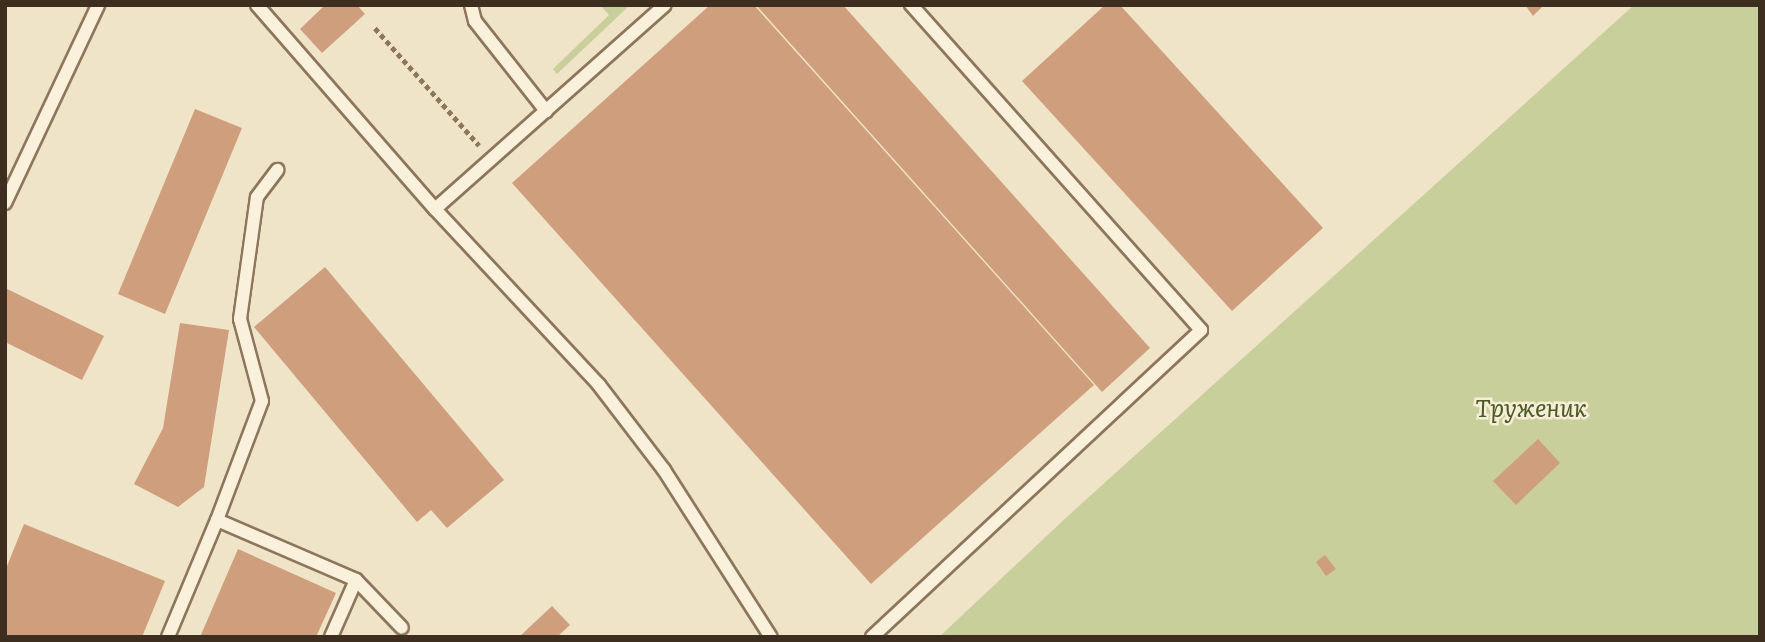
<!DOCTYPE html>
<html>
<head>
<meta charset="utf-8">
<style>
	body { margin:0 }
	#map { position:relative; width:1765px; height:642px; overflow:hidden; background:#f0e4c8; font-family:Literata,serif }
	div>[style] { position:absolute }
	.green>* { inset:0; background:#c9cf9b }
	.building>* { inset:0; background:#cf9f7d }
	.path>* { height:4.5px; margin-top:-2.25px; transform-origin:0; background:repeating-linear-gradient(90deg,#8d765c 0 5px,transparent 0 8.5px) }
	.roads { filter:drop-shadow(2px 0 #8d765c) drop-shadow(-2px 0 #8d765c) drop-shadow(0 2px #8d765c) drop-shadow(0 -2px #8d765c) }
	.lane>* { height:12px; margin:-6px; padding:0 6px; transform-origin:6px; border-radius:6px; background:#faf1dc }
	span { translate:-50% -50%; white-space:nowrap; text-align:center; line-height:1.15; -webkit-text-stroke:5px #f7eed8; paint-order:stroke }
	.park-label { font-size:24px; color:#4d5a26; font-style:italic }
	.frame { position:absolute; inset:0; border:7px solid #3d2e20; pointer-events:none }
</style>
</head>
<body>
<div id="map">
	<div class="green">
		<div style="clip-path:polygon(600px 5px,630px 5px,557px 74px,553px 69px,609px 15px)"></div>
		<div style="clip-path:polygon(1634px 5px,1760px 5px,1760px 637px,939px 637px,1070px 514px)"></div>
	</div>
	<div class="building">
		<div style="clip-path:polygon(325px 5px,357px 5px,365px 14px,322px 53px,300px 29px)"></div>
		<div style="clip-path:polygon(710px 5px,754px 5px,1094px 385px,871px 584px,512px 183px)"></div>
		<div style="clip-path:polygon(756px 5px,843px 5px,1150px 348px,1102px 392px)"></div>
		<div style="clip-path:polygon(1105px 5px,1120px 5px,1323px 228px,1232px 311px,1022px 81px)"></div>
		<div style="clip-path:polygon(1525px 5px,1544px 5px,1533px 16px)"></div>
		<div style="clip-path:polygon(195px 109px,242px 128px,165px 314px,118px 294px)"></div>
		<div style="clip-path:polygon(325px 267px,504px 480px,447px 528px,431px 510px,417px 522px,254px 327px)"></div>
		<div style="clip-path:polygon(5px 288px,104px 336px,82px 380px,5px 342px)"></div>
		<div style="clip-path:polygon(180px 323px,229px 330px,204px 487px,178px 507px,134px 484px,163px 428px)"></div>
		<div style="clip-path:polygon(1538px 439px,1560px 463px,1516px 505px,1493px 481px)"></div>
		<div style="clip-path:polygon(24px 524px,165px 581px,142px 637px,5px 637px,5px 571px)"></div>
		<div style="clip-path:polygon(238px 549px,336px 593px,316px 637px,200px 637px)"></div>
		<div style="clip-path:polygon(1325px 555px,1336px 569px,1326px 576px,1316px 562px)"></div>
		<div style="clip-path:polygon(552px 606px,570px 625px,557px 637px,519px 637px)"></div>
	</div>
	<div class="path">
		<div style="left:375px;top:28px;width:157px;rotate:48.4deg"></div>
	</div>
	<div class="roads">
		<div class="lane">
			<div style="left:257px;top:5px;width:271px;rotate:48.9deg"></div>
			<div style="left:435px;top:209px;width:241px;rotate:47deg"></div>
			<div style="left:599px;top:385px;width:107px;rotate:52.6deg"></div>
			<div style="left:664px;top:470px;width:198px;rotate:57.4deg"></div>
			<div style="left:471px;top:5px;width:16px;rotate:76deg"></div>
			<div style="left:475px;top:21px;width:115px;rotate:51.7deg"></div>
			<div style="left:5px;top:203px;width:219px;rotate:-64.8deg"></div>
			<div style="left:435px;top:209px;width:307px;rotate:-41.6deg"></div>
			<div style="left:217px;top:520px;width:127px;rotate:-69.3deg"></div>
			<div style="left:262px;top:401px;width:85px;rotate:-105deg"></div>
			<div style="left:240px;top:319px;width:123px;rotate:-82.1deg"></div>
			<div style="left:257px;top:197px;width:34px;rotate:-53deg"></div>
			<div style="left:356px;top:580px;width:66px;rotate:46.2deg"></div>
			<div style="left:168px;top:637px;width:127px;rotate:-67.3deg"></div>
			<div style="left:217px;top:520px;width:151px;rotate:23.3deg"></div>
			<div style="left:356px;top:580px;width:62px;rotate:113.7deg"></div>
			<div style="left:872px;top:637px;width:450px;rotate:-43deg"></div>
			<div style="left:1201px;top:330px;width:436px;rotate:-131.7deg"></div>
		</div>
	</div>
	<div class="park-label">
		<span style="left:1531px;top:407px">Труженик</span>
	</div>
	<div class="frame"></div>
</div>
</body>
</html>
